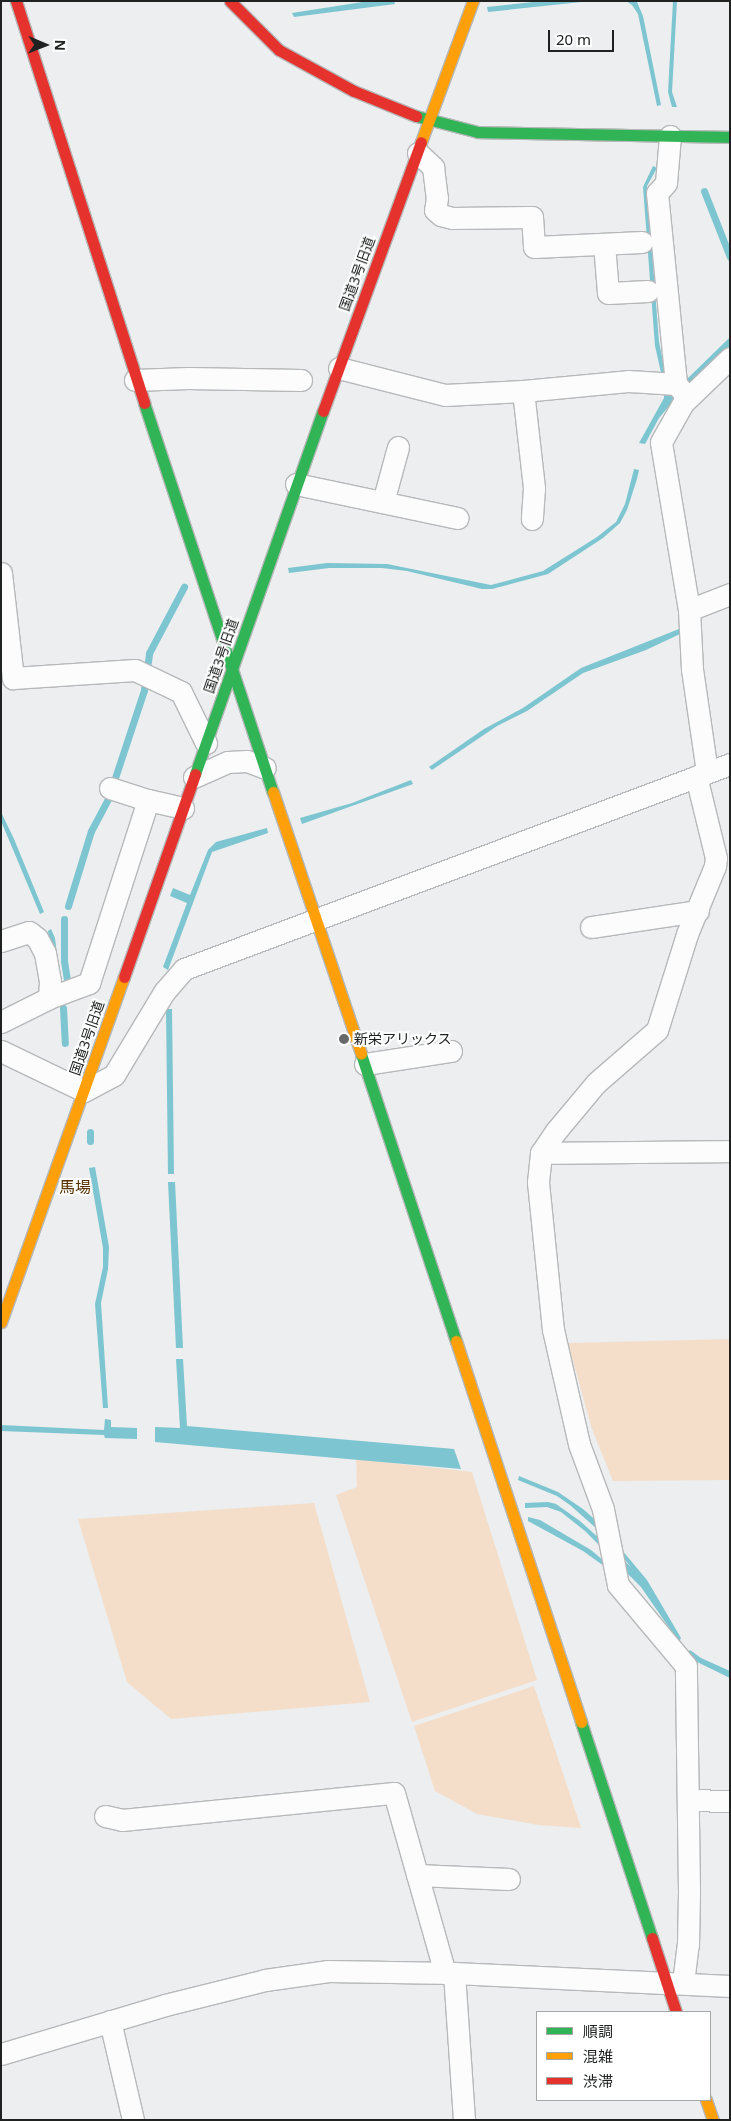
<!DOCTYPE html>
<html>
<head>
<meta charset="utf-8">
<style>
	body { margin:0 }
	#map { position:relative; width:731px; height:2121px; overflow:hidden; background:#eceeef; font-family:"Noto Sans","Noto Sans JP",sans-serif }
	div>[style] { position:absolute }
	.green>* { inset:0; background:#f4deca }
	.water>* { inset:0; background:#7dc5d0 }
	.stream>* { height:7px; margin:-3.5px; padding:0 3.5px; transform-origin:3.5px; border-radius:3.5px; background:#7dc5d0 }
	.roads { filter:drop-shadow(1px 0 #b6b8b9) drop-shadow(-1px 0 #b6b8b9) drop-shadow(0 1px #b6b8b9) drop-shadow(0 -1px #b6b8b9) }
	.street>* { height:21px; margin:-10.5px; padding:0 10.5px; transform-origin:10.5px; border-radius:10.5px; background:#fcfcfd }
	.fast>* { height:11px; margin:-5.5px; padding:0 5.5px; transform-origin:5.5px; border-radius:5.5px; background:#30b455 }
	.slow>* { height:11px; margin:-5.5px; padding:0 5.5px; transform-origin:5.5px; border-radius:5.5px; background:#ff9f0a }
	.jam>* { height:11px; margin:-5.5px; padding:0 5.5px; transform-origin:5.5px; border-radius:5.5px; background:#e5322d }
	.dots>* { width:14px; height:14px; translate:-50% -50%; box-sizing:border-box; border:2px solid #fff; border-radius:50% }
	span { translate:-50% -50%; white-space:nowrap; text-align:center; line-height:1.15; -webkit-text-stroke:4px #fff; paint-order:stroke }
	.street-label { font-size:14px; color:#202222 }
	.poi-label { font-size:14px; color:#202222 }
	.left { translate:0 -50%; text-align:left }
	.quarter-label { font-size:16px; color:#593102 }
	.frame { position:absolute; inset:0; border:2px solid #202222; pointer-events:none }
	.legend { position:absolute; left:536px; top:2011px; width:175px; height:90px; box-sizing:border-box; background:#fff; border:1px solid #a6a7a7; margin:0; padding:6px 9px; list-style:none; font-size:15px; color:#202222 }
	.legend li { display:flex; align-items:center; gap:10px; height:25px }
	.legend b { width:25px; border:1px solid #a6a7a7 }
	.north { position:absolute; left:20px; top:20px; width:50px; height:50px; -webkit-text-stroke:4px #fff; paint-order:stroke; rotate:91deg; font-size:14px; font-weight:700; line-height:20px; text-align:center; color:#202222 }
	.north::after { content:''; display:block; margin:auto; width:18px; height:22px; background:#202222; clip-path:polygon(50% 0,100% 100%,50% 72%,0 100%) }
	.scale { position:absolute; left:548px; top:30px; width:66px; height:22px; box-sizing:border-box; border:2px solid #202222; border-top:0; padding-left:6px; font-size:15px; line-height:18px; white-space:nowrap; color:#202222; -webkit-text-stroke:4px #fff; paint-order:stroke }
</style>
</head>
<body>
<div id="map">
	<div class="green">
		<div style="clip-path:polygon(730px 1339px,730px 1480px,613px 1481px,592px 1429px,568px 1343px)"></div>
		<div style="clip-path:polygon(356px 1459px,472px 1472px,537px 1680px,412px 1722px,336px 1495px,357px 1487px)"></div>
		<div style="clip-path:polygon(314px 1503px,370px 1702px,171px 1719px,127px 1682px,78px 1519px)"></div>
		<div style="clip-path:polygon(534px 1686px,581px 1828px,538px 1825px,477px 1814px,435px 1791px,414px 1726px)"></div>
	</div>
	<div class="water">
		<div style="clip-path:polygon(369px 1px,394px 1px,395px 4px,294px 17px,292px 13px)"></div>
		<div style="clip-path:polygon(542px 1px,591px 1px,488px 12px,487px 7px)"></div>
		<div style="clip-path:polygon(626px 1px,637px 2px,643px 16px,661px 105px,657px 106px,638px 14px,632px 5px)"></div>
		<div style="clip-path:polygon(673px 1px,677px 1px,672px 92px,677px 107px,672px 107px,668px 92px)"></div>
		<div style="clip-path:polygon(653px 166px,657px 168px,647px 186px,659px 342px,666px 376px,662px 377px,655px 346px,643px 187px)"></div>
		<div style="clip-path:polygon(664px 393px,672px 393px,676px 398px,659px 418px,645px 444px,639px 443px,664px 398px)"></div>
		<div style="clip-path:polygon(634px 469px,639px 470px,637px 479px,627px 510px,620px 523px,603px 538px,548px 574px,492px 589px,482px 589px,407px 571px,382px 568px,329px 568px,289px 573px,288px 568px,327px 563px,387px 564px,491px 585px,543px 571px,597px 537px,616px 522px,625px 504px)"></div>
		<div style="clip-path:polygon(679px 629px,680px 634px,646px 650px,583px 673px,527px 711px,497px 726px,432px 770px,429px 767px,484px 729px,523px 708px,581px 668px)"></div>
		<div style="clip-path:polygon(411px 780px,413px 784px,302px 824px,300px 818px,352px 803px)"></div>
		<div style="clip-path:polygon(1px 812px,14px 839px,44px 912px,40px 914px,1px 821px)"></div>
		<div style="clip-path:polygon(267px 828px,268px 833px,212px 852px,168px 970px,163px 967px,187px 903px,170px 896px,173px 888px,190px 895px,208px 850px,216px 842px)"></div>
		<div style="clip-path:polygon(51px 929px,55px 938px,61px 986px,57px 986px,48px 931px)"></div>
		<div style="clip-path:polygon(166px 1009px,172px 1009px,174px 1174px,168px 1174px)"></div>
		<div style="clip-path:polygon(95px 1167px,109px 1247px,108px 1269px,101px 1303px,108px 1408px,103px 1408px,95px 1304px,103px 1267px,103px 1248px,89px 1168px)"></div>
		<div style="clip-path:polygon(168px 1182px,175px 1182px,183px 1348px,176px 1348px)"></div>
		<div style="clip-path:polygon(176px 1359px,183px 1359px,187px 1426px,454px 1449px,461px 1469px,155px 1442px,155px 1427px,180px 1428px)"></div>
		<div style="clip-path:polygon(105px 1419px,111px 1420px,111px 1427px,137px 1428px,137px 1439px,105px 1438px,104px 1435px,1px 1431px,1px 1425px,104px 1430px)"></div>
		<div style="clip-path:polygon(519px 1476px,558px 1492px,583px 1509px,600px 1524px,647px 1580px,681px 1638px,679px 1642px,641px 1587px,585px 1531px,561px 1512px,547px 1507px,525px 1508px,525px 1503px,548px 1502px,556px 1504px,580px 1521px,631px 1567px,606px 1537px,570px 1505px,557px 1496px,518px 1480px)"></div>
		<div style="clip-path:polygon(528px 1517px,540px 1520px,591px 1550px,604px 1561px,604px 1566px,583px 1551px,528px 1521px)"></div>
		<div style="clip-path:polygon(690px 1650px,701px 1658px,730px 1671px,730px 1678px,695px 1661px,687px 1654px)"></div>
	</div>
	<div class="stream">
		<div style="left:704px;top:191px;width:71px;rotate:68.5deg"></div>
		<div style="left:689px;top:381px;width:57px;rotate:-44.3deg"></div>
		<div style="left:68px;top:906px;width:78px;rotate:-73deg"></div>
		<div style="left:91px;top:831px;width:36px;rotate:-62deg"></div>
		<div style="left:108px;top:799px;width:115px;rotate:-71.7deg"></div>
		<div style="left:144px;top:690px;width:37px;rotate:-82deg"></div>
		<div style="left:149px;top:653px;width:75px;rotate:-62.1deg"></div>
		<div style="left:64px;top:919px;width:42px;rotate:90deg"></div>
		<div style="left:64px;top:961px;width:24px;rotate:81deg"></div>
		<div style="left:63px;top:1008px;width:35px;rotate:87deg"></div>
		<div style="left:90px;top:1132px;width:9px;rotate:90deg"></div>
	</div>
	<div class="roads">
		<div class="street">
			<div style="left:670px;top:136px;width:47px;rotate:94.9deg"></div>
			<div style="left:666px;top:183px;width:13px;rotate:132deg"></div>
			<div style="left:657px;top:193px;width:192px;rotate:84.3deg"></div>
			<div style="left:676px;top:384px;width:12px;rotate:48deg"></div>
			<div style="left:418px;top:153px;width:21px;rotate:43deg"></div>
			<div style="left:433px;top:167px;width:31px;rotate:83deg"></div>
			<div style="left:437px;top:198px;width:12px;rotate:99deg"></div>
			<div style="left:435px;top:210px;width:8px;rotate:40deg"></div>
			<div style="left:441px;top:215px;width:11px;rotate:15deg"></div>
			<div style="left:452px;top:218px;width:80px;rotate:-0.7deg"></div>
			<div style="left:532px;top:217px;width:30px;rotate:86deg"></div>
			<div style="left:534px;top:247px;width:108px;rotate:-2.7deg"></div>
			<div style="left:604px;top:244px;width:49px;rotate:85.3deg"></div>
			<div style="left:608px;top:293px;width:40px;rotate:-2.9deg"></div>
			<div style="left:339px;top:368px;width:109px;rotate:14.3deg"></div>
			<div style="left:445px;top:395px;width:78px;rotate:-2.9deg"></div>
			<div style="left:523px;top:391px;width:105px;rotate:-5.4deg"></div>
			<div style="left:628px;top:381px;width:48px;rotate:3.6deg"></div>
			<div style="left:135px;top:380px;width:53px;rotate:-2.2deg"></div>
			<div style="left:188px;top:378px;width:113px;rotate:1deg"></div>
			<div style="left:523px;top:391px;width:98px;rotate:83.5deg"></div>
			<div style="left:534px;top:488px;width:31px;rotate:94deg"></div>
			<div style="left:296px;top:484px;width:165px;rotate:11.9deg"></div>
			<div style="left:383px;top:502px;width:57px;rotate:-74.7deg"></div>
			<div style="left:1px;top:573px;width:106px;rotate:83.5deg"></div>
			<div style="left:13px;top:678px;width:122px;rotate:-3.8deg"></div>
			<div style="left:135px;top:670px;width:51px;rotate:25.6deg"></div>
			<div style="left:181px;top:692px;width:57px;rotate:63.9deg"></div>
			<div style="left:689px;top:610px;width:44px;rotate:-21.3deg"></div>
			<div style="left:707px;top:772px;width:104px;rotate:-98.3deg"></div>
			<div style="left:692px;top:669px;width:59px;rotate:-92.9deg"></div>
			<div style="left:689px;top:610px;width:170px;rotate:-99.5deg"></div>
			<div style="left:661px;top:442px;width:45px;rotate:-60.6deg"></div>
			<div style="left:683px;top:403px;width:65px;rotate:-43.8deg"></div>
			<div style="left:194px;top:777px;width:37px;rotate:-24deg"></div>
			<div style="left:228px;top:762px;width:19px;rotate:-3deg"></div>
			<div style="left:247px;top:761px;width:19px;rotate:21deg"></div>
			<div style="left:110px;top:788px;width:40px;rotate:18deg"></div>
			<div style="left:148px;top:800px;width:36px;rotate:13deg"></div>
			<div style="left:591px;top:927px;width:108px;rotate:-8.5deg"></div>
			<div style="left:1px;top:941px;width:29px;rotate:-18deg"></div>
			<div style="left:29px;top:932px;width:10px;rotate:37deg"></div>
			<div style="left:37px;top:938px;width:17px;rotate:62deg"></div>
			<div style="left:45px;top:953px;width:29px;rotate:80deg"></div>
			<div style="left:50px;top:982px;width:16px;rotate:94deg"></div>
			<div style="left:49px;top:998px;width:54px;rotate:153.4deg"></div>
			<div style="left:49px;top:998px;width:43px;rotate:-20.6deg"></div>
			<div style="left:89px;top:983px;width:192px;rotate:-72.1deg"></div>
			<div style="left:1px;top:1051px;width:92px;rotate:25.7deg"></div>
			<div style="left:84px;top:1091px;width:34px;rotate:-28deg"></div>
			<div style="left:114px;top:1075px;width:97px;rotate:-58.9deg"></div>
			<div style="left:164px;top:992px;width:30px;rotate:-49deg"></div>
			<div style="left:184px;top:969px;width:583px;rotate:-20.58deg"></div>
			<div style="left:365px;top:1064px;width:87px;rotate:-8.6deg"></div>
			<div style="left:541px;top:1153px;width:189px;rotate:-0.6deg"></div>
			<div style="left:689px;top:1800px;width:41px;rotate:1.4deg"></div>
			<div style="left:105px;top:1816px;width:17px;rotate:13deg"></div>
			<div style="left:122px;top:1820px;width:273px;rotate:-5.7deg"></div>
			<div style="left:394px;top:1793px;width:187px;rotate:74.2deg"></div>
			<div style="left:417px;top:1875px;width:92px;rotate:2.5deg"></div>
			<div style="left:454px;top:1973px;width:147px;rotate:86.1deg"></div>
			<div style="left:683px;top:1983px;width:38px;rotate:-83deg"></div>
			<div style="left:688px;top:1945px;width:54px;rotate:-88.9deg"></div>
			<div style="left:689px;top:1891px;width:225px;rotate:-90.8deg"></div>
			<div style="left:686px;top:1666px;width:106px;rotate:-130deg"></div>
			<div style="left:618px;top:1585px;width:77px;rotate:-101.2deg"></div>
			<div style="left:603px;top:1509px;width:69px;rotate:-110.3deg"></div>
			<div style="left:579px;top:1444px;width:117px;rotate:-102.8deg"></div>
			<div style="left:553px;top:1330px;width:149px;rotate:-95.8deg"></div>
			<div style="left:538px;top:1182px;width:29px;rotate:-84deg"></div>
			<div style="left:541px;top:1153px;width:27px;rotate:-56deg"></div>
			<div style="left:556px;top:1131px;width:62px;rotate:-50.2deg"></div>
			<div style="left:596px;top:1083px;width:81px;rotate:-41deg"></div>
			<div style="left:657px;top:1030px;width:101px;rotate:-72.6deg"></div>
			<div style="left:687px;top:934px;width:74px;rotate:-67.6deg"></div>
			<div style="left:715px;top:866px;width:8px;rotate:-83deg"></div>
			<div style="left:716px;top:858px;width:84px;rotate:-103.7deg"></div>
			<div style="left:110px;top:2021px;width:102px;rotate:76.9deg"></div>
			<div style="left:1px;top:2054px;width:171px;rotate:-16.6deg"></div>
			<div style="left:165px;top:2005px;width:103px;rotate:-14deg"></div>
			<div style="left:265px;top:1980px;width:64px;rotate:-8.1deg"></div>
			<div style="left:328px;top:1971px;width:126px;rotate:0.9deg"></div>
			<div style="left:454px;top:1973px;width:276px;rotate:2.7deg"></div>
		</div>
		<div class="fast">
			<div style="left:416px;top:116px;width:64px;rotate:14.5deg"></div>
			<div style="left:478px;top:132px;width:252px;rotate:1.1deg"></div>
			<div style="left:144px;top:403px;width:410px;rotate:71.7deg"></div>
			<div style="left:195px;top:774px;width:385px;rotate:-70.6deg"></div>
			<div style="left:361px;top:1054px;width:302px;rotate:71.7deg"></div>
			<div style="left:581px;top:1722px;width:227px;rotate:71.8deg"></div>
		</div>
		<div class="slow">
			<div style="left:421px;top:142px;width:150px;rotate:-69.8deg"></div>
			<div style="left:273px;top:792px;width:276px;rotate:71.4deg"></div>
			<div style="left:1px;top:1322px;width:366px;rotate:-70.4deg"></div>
			<div style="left:456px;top:1341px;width:401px;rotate:71.8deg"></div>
			<div style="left:706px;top:2100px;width:21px;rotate:71deg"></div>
		</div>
		<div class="jam">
			<div style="left:16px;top:1px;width:422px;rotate:72.3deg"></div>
			<div style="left:230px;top:1px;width:69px;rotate:45deg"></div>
			<div style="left:279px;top:50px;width:85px;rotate:28.7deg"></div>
			<div style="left:354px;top:91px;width:67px;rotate:22deg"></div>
			<div style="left:323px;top:411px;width:286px;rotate:-70deg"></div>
			<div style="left:124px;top:977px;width:215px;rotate:-70.7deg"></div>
			<div style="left:652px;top:1938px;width:78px;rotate:72deg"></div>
		</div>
	</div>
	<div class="dots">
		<div style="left:344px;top:1039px;background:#67696a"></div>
	</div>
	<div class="street-label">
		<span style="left:357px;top:274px;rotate:-70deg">国道3号旧道</span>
		<span style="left:221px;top:656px;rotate:-71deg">国道3号旧道</span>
		<span style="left:87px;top:1038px;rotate:-71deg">国道3号旧道</span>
	</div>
	<div class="poi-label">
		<span class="left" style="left:354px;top:1039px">新栄アリックス</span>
	</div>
	<div class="quarter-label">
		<span style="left:75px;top:1187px">馬場</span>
	</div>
	<div class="frame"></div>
	<ul class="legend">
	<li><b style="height:6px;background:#30b455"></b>順調</li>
	<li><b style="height:6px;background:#ff9f0a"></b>混雑</li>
	<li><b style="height:6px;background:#e5322d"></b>渋滞</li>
	</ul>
	<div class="north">N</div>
	<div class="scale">20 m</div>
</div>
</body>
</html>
